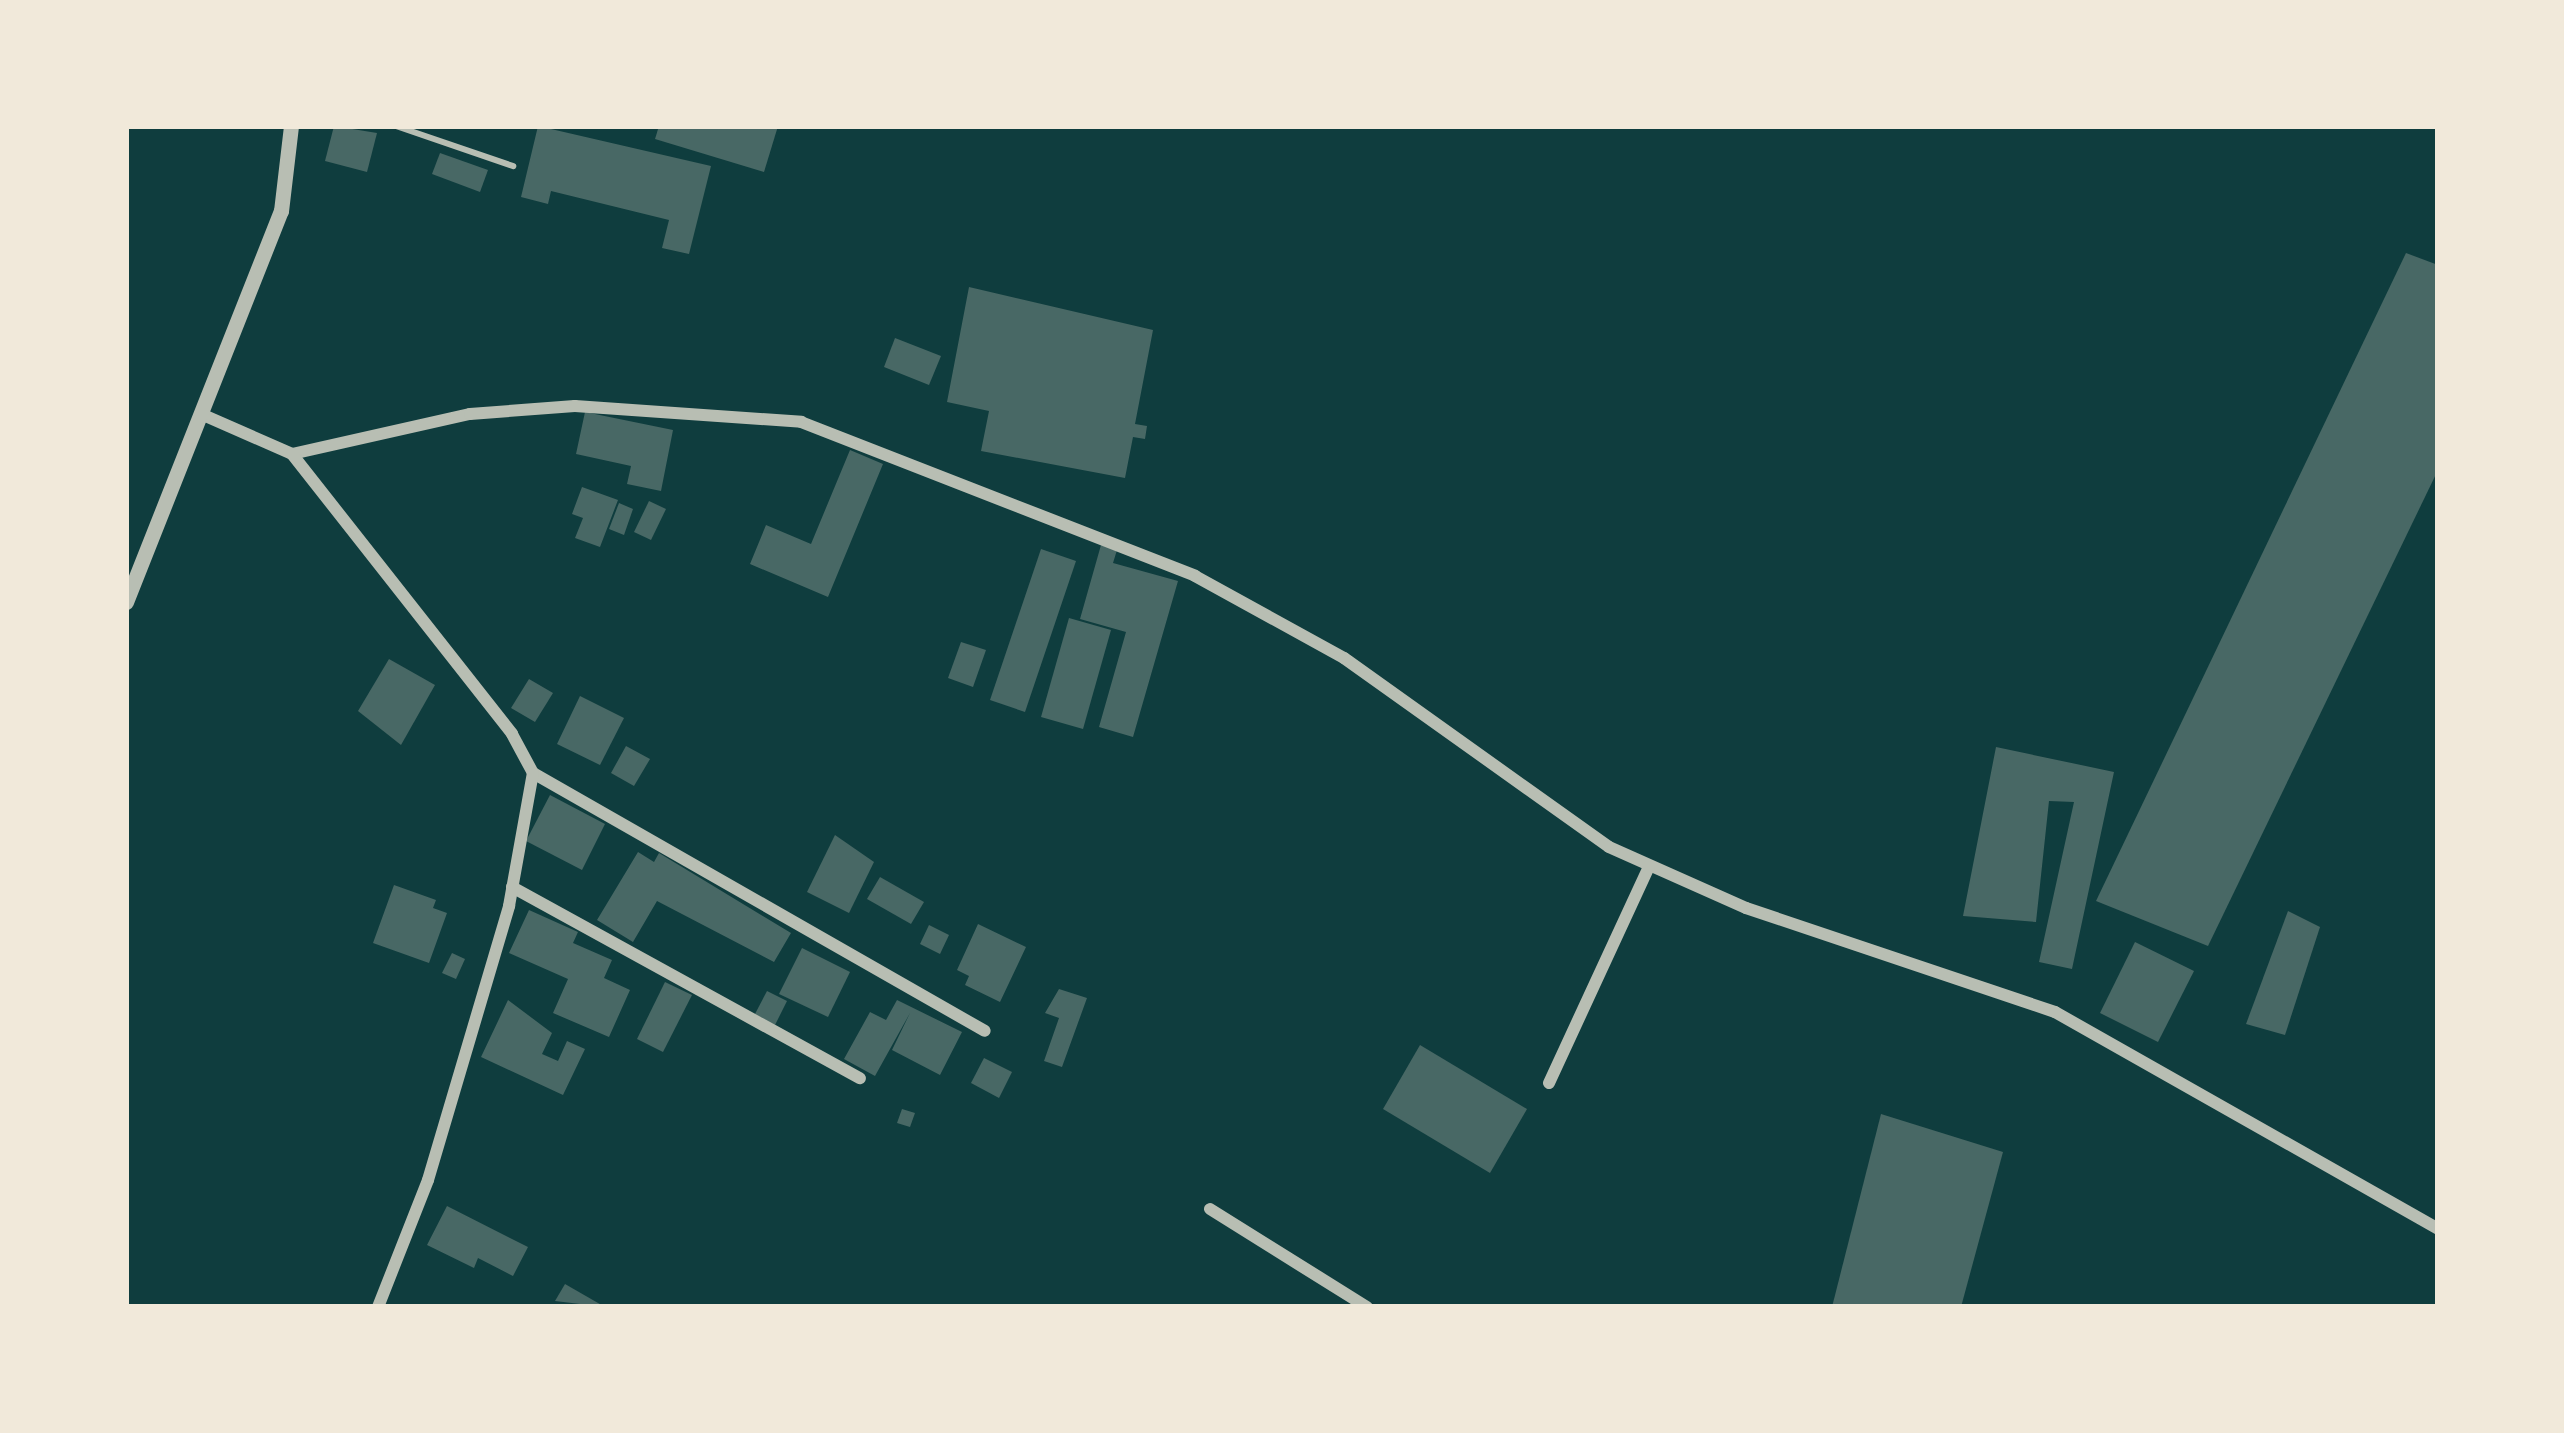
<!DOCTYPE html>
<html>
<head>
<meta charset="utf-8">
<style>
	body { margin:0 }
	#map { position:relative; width:2564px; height:1433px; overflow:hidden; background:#0f3d3e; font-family:Lato,sans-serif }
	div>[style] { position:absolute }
	.building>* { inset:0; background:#486865 }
	.service>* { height:6px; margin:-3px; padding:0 3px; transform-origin:3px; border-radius:3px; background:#b8beb3 }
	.minor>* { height:12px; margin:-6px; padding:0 6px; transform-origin:6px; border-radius:6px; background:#b8beb3 }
	.tertiary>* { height:15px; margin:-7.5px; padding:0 7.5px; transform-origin:7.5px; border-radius:7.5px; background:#b8beb3 }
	span { translate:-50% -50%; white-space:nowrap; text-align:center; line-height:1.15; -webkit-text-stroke:9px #f1e9da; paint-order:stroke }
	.frame { position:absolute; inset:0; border:129px solid #f1e9da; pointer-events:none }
</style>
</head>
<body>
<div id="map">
	<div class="building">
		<div style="clip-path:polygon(334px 126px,377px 133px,367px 172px,325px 161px)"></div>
		<div style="clip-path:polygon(538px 126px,711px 166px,689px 254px,662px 248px,669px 220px,551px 191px,548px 204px,521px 197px)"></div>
		<div style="clip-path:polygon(659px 126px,778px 126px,764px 172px,655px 139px)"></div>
		<div style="clip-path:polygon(440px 153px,488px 170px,480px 192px,432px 174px)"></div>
		<div style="clip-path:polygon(2406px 253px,2438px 265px,2438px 470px,2208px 946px,2096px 901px)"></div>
		<div style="clip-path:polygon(969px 287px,1153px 330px,1135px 424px,1147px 426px,1145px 439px,1133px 437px,1125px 478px,981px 451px,989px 411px,947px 402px)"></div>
		<div style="clip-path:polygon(895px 338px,941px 356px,929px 385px,884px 367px)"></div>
		<div style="clip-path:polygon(585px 412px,673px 430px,661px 491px,627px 484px,631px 466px,576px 454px)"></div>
		<div style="clip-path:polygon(850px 450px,883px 464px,828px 597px,750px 564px,766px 525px,811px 544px)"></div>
		<div style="clip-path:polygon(582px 487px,618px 500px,600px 547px,575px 538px,583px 518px,572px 514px)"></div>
		<div style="clip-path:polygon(649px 501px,666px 509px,651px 540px,634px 532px)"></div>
		<div style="clip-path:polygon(619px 503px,633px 509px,624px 535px,609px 529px)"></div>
		<div style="clip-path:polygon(1101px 545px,1117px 550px,1113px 563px,1178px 581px,1133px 737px,1099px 727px,1126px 632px,1080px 619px)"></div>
		<div style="clip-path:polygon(1041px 549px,1076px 561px,1025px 712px,990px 700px)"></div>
		<div style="clip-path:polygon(1069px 618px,1111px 630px,1083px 729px,1041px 717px)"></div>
		<div style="clip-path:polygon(961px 642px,986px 650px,973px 687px,948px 678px)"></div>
		<div style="clip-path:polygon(389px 659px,435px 685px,401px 745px,358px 711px)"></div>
		<div style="clip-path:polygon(529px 679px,553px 693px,535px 722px,511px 708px)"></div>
		<div style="clip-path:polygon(580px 696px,624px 718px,600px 765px,557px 744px)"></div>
		<div style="clip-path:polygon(626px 746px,650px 759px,634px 786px,611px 773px)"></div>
		<div style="clip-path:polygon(1996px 747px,2114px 772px,2072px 969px,2039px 962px,2074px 802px,2049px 801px,2036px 922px,1963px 916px)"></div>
		<div style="clip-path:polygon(550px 795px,605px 824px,582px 870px,526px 841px)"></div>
		<div style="clip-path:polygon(835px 835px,874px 862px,849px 913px,807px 892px)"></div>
		<div style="clip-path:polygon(638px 852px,654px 862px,659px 853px,791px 933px,774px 962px,657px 901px,633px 942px,597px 920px)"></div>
		<div style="clip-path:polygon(880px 877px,924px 902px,911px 924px,867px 899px)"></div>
		<div style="clip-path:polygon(394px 885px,436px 900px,433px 908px,447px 913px,429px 963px,373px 943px)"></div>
		<div style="clip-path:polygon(529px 910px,578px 932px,573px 943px,612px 960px,604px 978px,630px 990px,609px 1037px,553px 1013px,568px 979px,509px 953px)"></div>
		<div style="clip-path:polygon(2288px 911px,2320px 927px,2285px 1035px,2246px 1024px)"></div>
		<div style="clip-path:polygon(978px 924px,1026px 947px,1000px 1002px,965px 985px,969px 976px,957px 970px)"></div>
		<div style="clip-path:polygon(929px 925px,949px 935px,940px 954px,920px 944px)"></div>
		<div style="clip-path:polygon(2135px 942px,2194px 971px,2158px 1042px,2100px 1013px)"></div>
		<div style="clip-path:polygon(802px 948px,850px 972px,828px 1017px,779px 994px)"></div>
		<div style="clip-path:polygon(452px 953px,465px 959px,456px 979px,442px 973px)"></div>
		<div style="clip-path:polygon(665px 982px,692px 995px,663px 1052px,637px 1039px)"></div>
		<div style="clip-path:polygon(1059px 989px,1087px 998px,1062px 1067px,1044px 1061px,1059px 1018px,1045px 1013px)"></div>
		<div style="clip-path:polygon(767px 991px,787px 1001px,775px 1025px,755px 1014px)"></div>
		<div style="clip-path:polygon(508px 1000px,552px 1033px,542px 1054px,558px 1061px,567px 1041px,585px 1049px,563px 1095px,481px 1057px)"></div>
		<div style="clip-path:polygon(897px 1000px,962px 1032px,940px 1075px,892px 1050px,910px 1013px,875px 1076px,844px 1059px,870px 1012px,886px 1020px)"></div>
		<div style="clip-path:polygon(1420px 1045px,1527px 1109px,1490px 1173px,1383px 1109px)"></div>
		<div style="clip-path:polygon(984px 1058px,1012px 1072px,999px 1098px,971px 1083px)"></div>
		<div style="clip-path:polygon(902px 1109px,915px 1113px,910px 1127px,897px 1123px)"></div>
		<div style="clip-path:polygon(1881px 1114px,2003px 1152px,1961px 1307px,1832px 1307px)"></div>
		<div style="clip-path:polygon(447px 1206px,528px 1247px,513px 1276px,478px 1258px,474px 1268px,427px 1245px)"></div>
		<div style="clip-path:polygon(565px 1284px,605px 1307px,555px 1301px)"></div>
	</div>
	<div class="service">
		<div style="left:396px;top:126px;width:124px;rotate:18.9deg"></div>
	</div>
	<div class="minor">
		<div style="left:201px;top:414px;width:99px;rotate:23.7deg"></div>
		<div style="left:292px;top:454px;width:182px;rotate:-12.7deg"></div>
		<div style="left:470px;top:414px;width:105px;rotate:-4.4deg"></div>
		<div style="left:575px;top:406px;width:227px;rotate:4deg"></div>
		<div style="left:801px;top:422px;width:423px;rotate:21.3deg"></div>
		<div style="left:1195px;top:576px;width:170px;rotate:28.8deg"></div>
		<div style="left:1344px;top:658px;width:325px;rotate:35.5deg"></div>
		<div style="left:1609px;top:847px;width:150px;rotate:24deg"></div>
		<div style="left:1746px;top:908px;width:326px;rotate:18.6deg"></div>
		<div style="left:2055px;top:1012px;width:440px;rotate:29.5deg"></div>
		<div style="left:292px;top:454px;width:356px;rotate:51.8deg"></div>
		<div style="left:512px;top:734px;width:44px;rotate:61.7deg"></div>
		<div style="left:533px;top:773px;width:520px;rotate:29.72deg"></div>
		<div style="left:512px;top:887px;width:397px;rotate:28.8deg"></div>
		<div style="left:1549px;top:1083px;width:238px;rotate:-65.2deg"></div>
		<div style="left:1210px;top:1209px;width:185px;rotate:32deg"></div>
		<div style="left:378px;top:1307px;width:136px;rotate:-68.5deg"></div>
		<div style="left:428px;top:1180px;width:286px;rotate:-73.5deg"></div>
		<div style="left:509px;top:906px;width:135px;rotate:-79.8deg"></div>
	</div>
	<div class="tertiary">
		<div style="left:126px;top:602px;width:421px;rotate:-68.4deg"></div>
		<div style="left:281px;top:211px;width:86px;rotate:-83.3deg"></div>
	</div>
	<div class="frame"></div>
</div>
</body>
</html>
